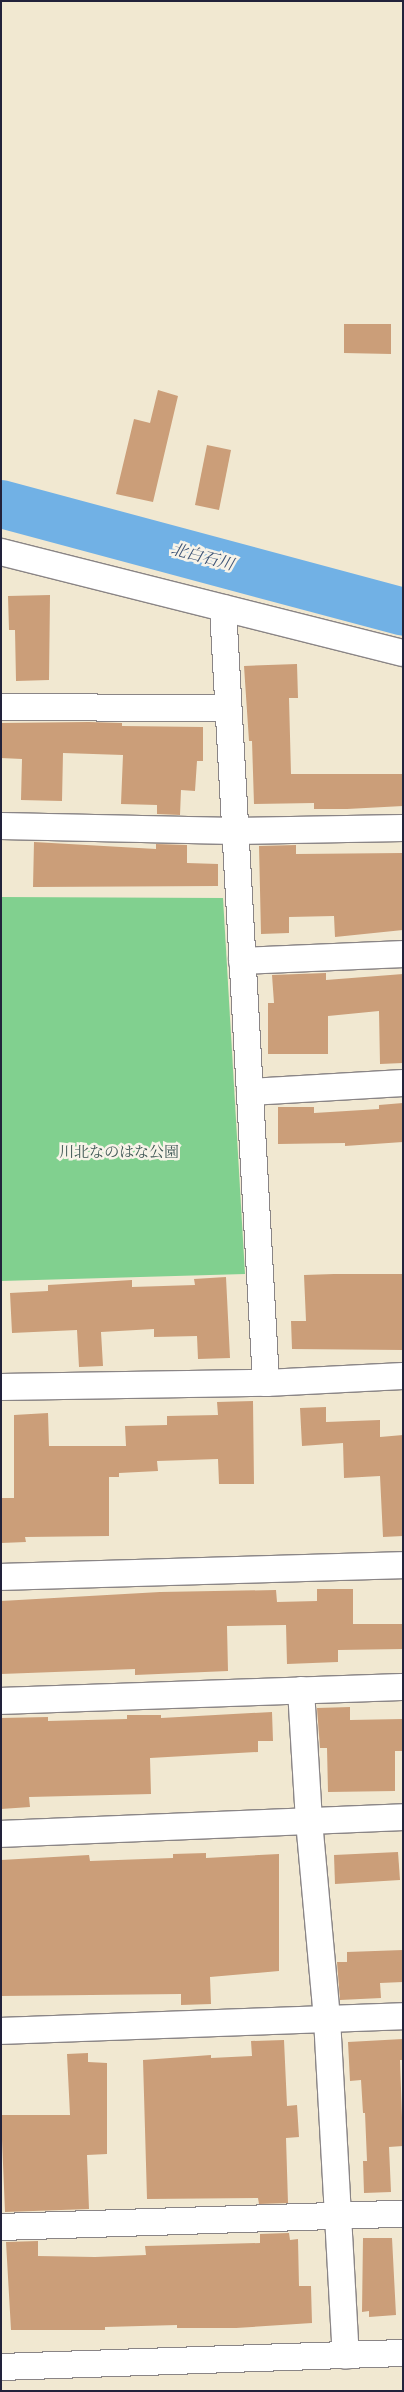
<!DOCTYPE html>
<html>
<head>
<meta charset="utf-8">
<style>
	body { margin:0 }
	#map { position:relative; width:404px; height:2392px; overflow:hidden; background:#f1e8d1; font-family:"IM FELL English","Noto Serif JP",serif }
	div>[style] { position:absolute }
	.green>* { inset:0; background:#81d08f }
	.river>* { height:48px; margin:-24px; padding:0 24px; transform-origin:24px; border-radius:24px; background:#71b1e5 }
	.building>* { inset:0; background:#cb9e79 }
	.roads { filter:drop-shadow(1px 0 #8a8586) drop-shadow(-1px 0 #8a8586) drop-shadow(0 1px #8a8586) drop-shadow(0 -1px #8a8586) }
	.minor>* { height:26px; margin:-13px; padding:0 13px; transform-origin:13px; border-radius:13px; background:#fff }
	span { translate:-50% -50%; white-space:nowrap; text-align:center; line-height:1.15; -webkit-text-stroke:5px #f7f3e8; paint-order:stroke }
	.park-label { font-size:15px; color:#3e5654 }
	.water-label { font-size:16px; color:#3e5476; font-style:italic }
	.frame { position:absolute; inset:0; border:2px solid #22223b; pointer-events:none }
</style>
</head>
<body>
<div id="map">
	<div class="green">
		<div style="clip-path:polygon(1px 897px,223px 898px,245px 1274px,1px 1281px)"></div>
	</div>
	<div class="river">
		<div style="left:1px;top:504px;width:416px;rotate:15deg"></div>
	</div>
	<div class="building">
		<div style="clip-path:polygon(344px 324px,391px 324px,391px 354px,344px 353px)"></div>
		<div style="clip-path:polygon(158px 390px,178px 396px,153px 502px,116px 494px,134px 419px,150px 423px)"></div>
		<div style="clip-path:polygon(207px 445px,231px 450px,219px 510px,195px 505px)"></div>
		<div style="clip-path:polygon(50px 595px,49px 680px,16px 681px,15px 630px,9px 630px,8px 596px)"></div>
		<div style="clip-path:polygon(297px 664px,298px 698px,289px 698px,291px 774px,403px 774px,403px 806px,347px 809px,314px 809px,314px 803px,254px 804px,252px 741px,249px 741px,244px 666px)"></div>
		<div style="clip-path:polygon(89px 722px,122px 723px,122px 726px,203px 727px,203px 761px,197px 761px,195px 791px,181px 790px,180px 815px,157px 814px,157px 805px,121px 804px,123px 755px,63px 753px,62px 801px,21px 800px,22px 759px,1px 758px,1px 723px)"></div>
		<div style="clip-path:polygon(34px 842px,156px 849px,156px 844px,187px 845px,187px 863px,218px 864px,218px 886px,33px 887px)"></div>
		<div style="clip-path:polygon(296px 845px,296px 854px,403px 853px,403px 930px,335px 937px,334px 916px,289px 917px,289px 933px,261px 934px,259px 846px)"></div>
		<div style="clip-path:polygon(326px 973px,326px 980px,403px 974px,403px 1063px,380px 1064px,379px 1011px,328px 1016px,328px 1054px,268px 1054px,268px 1003px,274px 1003px,272px 975px)"></div>
		<div style="clip-path:polygon(403px 1103px,403px 1142px,345px 1146px,345px 1143px,278px 1144px,278px 1107px,314px 1107px,314px 1113px,379px 1109px,379px 1105px)"></div>
		<div style="clip-path:polygon(334px 1274px,403px 1274px,403px 1350px,292px 1349px,291px 1321px,306px 1321px,304px 1275px)"></div>
		<div style="clip-path:polygon(226px 1277px,230px 1358px,198px 1359px,197px 1336px,154px 1337px,154px 1329px,101px 1332px,103px 1366px,79px 1367px,77px 1330px,12px 1333px,10px 1293px,48px 1291px,48px 1285px,132px 1280px,132px 1287px,195px 1285px,194px 1279px)"></div>
		<div style="clip-path:polygon(253px 1401px,254px 1484px,219px 1484px,218px 1459px,157px 1461px,158px 1471px,119px 1473px,119px 1477px,109px 1477px,109px 1536px,25px 1537px,26px 1542px,1px 1543px,1px 1498px,14px 1498px,14px 1415px,48px 1413px,49px 1446px,126px 1446px,125px 1426px,167px 1425px,167px 1416px,218px 1415px,217px 1402px)"></div>
		<div style="clip-path:polygon(326px 1407px,326px 1422px,380px 1420px,380px 1437px,403px 1435px,403px 1536px,383px 1537px,380px 1476px,344px 1478px,343px 1443px,302px 1446px,300px 1408px)"></div>
		<div style="clip-path:polygon(317px 1589px,353px 1589px,353px 1624px,403px 1624px,403px 1649px,338px 1650px,338px 1662px,287px 1664px,286px 1625px,227px 1626px,228px 1671px,135px 1675px,135px 1669px,1px 1674px,1px 1601px,160px 1592px,276px 1590px,277px 1602px,317px 1601px)"></div>
		<div style="clip-path:polygon(350px 1707px,350px 1720px,403px 1719px,403px 1751px,395px 1751px,395px 1791px,328px 1792px,327px 1748px,320px 1748px,317px 1708px)"></div>
		<div style="clip-path:polygon(272px 1712px,273px 1741px,258px 1741px,258px 1752px,150px 1758px,151px 1794px,29px 1797px,30px 1807px,1px 1809px,1px 1718px,48px 1717px,48px 1721px,127px 1719px,127px 1715px,161px 1715px,161px 1718px)"></div>
		<div style="clip-path:polygon(398px 1852px,400px 1880px,335px 1884px,334px 1855px)"></div>
		<div style="clip-path:polygon(206px 1853px,206px 1858px,279px 1854px,279px 1971px,210px 1977px,211px 2004px,181px 2005px,181px 1994px,1px 1996px,1px 1860px,89px 1855px,90px 1861px,173px 1858px,173px 1854px)"></div>
		<div style="clip-path:polygon(403px 1950px,403px 1982px,380px 1983px,381px 1998px,340px 2000px,337px 1962px,347px 1962px,347px 1952px)"></div>
		<div style="clip-path:polygon(403px 2039px,403px 2060px,400px 2060px,403px 2146px,389px 2147px,391px 2192px,364px 2193px,363px 2161px,367px 2161px,365px 2113px,363px 2113px,361px 2080px,350px 2081px,348px 2042px)"></div>
		<div style="clip-path:polygon(284px 2040px,287px 2106px,297px 2105px,299px 2137px,286px 2138px,288px 2203px,259px 2204px,258px 2198px,147px 2199px,143px 2060px,211px 2055px,211px 2058px,252px 2056px,251px 2041px)"></div>
		<div style="clip-path:polygon(88px 2053px,88px 2062px,107px 2063px,107px 2154px,87px 2155px,89px 2209px,5px 2212px,1px 2115px,70px 2115px,67px 2054px)"></div>
		<div style="clip-path:polygon(289px 2233px,290px 2240px,298px 2239px,299px 2286px,311px 2286px,312px 2323px,236px 2328px,177px 2328px,177px 2325px,105px 2327px,105px 2330px,11px 2330px,6px 2242px,38px 2241px,38px 2256px,95px 2257px,146px 2255px,145px 2246px,260px 2243px,260px 2234px)"></div>
		<div style="clip-path:polygon(363px 2238px,392px 2238px,396px 2315px,369px 2317px,369px 2311px,362px 2312px)"></div>
	</div>
	<div class="roads">
		<div class="minor">
			<div style="left:1px;top:552px;width:414px;rotate:14.1deg"></div>
			<div style="left:223px;top:608px;width:776px;rotate:86.82deg"></div>
			<div style="left:1px;top:707px;width:226px;rotate:0.3deg"></div>
			<div style="left:1px;top:826px;width:234px;rotate:1.2deg"></div>
			<div style="left:235px;top:831px;width:168px;rotate:-1deg"></div>
			<div style="left:242px;top:961px;width:161px;rotate:-2.5deg"></div>
			<div style="left:250px;top:1092px;width:153px;rotate:-3.4deg"></div>
			<div style="left:1px;top:1387px;width:265px;rotate:-0.9deg"></div>
			<div style="left:266px;top:1383px;width:137px;rotate:-2.9deg"></div>
			<div style="left:1px;top:1577px;width:402px;rotate:-1.7deg"></div>
			<div style="left:301px;top:1690px;width:131px;rotate:86.5deg"></div>
			<div style="left:309px;top:1821px;width:199px;rotate:84.8deg"></div>
			<div style="left:327px;top:2019px;width:337px;rotate:86.8deg"></div>
			<div style="left:1px;top:1701px;width:402px;rotate:-2deg"></div>
			<div style="left:1px;top:1834px;width:402px;rotate:-2.4deg"></div>
			<div style="left:1px;top:2031px;width:402px;rotate:-2.1deg"></div>
			<div style="left:1px;top:2227px;width:402px;rotate:-1.9deg"></div>
			<div style="left:1px;top:2367px;width:402px;rotate:-2deg"></div>
		</div>
	</div>
	<div class="park-label">
		<span style="left:119px;top:1153px">川北なのはな公園</span>
	</div>
	<div class="water-label">
		<span style="left:202px;top:558px;rotate:15deg">北白石川</span>
	</div>
	<div class="frame"></div>
</div>
</body>
</html>
